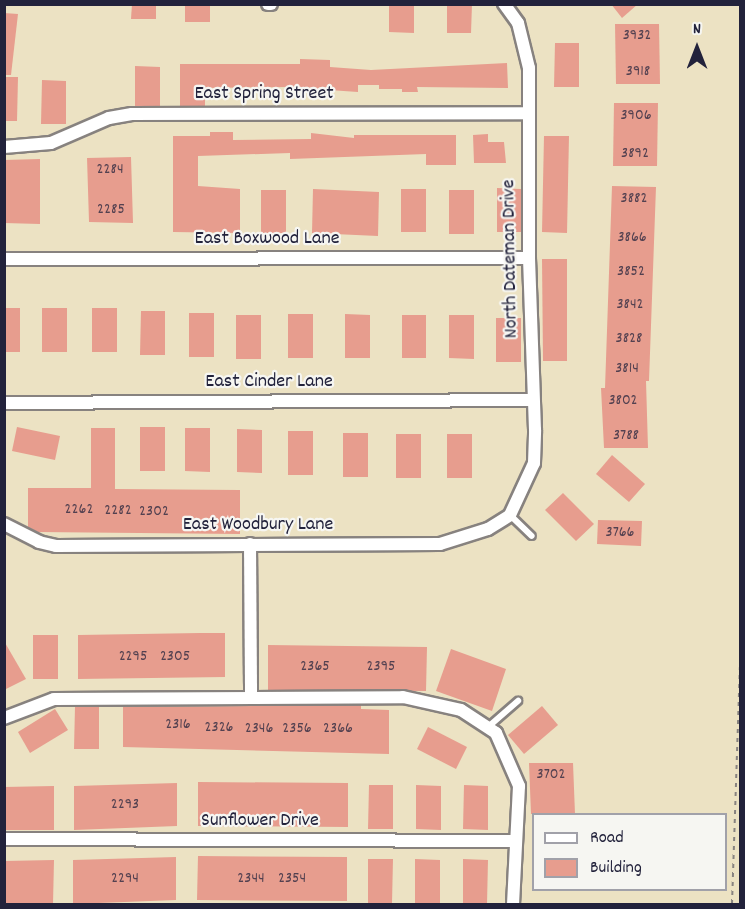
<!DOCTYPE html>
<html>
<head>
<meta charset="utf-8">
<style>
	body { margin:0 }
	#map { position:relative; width:745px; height:909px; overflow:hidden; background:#ece2c3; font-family:Dekko,sans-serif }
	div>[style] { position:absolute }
	.building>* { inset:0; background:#e79d8e }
	.path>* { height:2px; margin-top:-1px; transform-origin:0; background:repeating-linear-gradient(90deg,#87827f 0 4.5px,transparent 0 9px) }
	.roads { filter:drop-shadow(2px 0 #87827f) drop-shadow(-2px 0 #87827f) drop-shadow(0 2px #87827f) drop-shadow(0 -2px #87827f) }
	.lane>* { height:6px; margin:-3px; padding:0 3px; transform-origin:3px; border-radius:3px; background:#fff }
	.street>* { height:12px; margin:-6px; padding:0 6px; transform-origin:6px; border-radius:6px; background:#fff }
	span { translate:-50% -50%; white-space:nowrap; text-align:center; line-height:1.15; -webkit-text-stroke:4.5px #f6f6f2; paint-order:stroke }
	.number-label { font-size:16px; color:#534150 }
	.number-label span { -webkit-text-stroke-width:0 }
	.street-label { font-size:20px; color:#22223b }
	.frame { position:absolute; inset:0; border:6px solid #22223b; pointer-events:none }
	.legend { position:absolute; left:532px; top:813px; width:195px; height:78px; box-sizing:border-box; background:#f6f6f2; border:2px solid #a1a1a9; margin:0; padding:8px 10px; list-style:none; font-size:18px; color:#22223b }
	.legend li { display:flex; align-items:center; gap:12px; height:30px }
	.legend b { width:30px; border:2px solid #a1a1a9 }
	.north { position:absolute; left:667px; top:18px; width:60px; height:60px; -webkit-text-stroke:4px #f6f6f2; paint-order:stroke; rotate:0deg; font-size:16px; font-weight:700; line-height:24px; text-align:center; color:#22223b }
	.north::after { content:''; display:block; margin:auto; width:21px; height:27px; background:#22223b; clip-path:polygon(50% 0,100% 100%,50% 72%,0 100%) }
</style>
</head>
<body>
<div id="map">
	<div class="building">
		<div style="clip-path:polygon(132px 4px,156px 4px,156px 19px,131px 19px)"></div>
		<div style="clip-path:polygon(185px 4px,210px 4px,210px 22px,185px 22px)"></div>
		<div style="clip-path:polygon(389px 4px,414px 4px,414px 33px,389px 32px)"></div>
		<div style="clip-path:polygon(447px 4px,472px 4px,471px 33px,447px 33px)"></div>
		<div style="clip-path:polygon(611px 4px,638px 4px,622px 18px)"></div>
		<div style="clip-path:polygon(4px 13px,18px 14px,11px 75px,4px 75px)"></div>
		<div style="clip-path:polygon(615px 24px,659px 24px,660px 84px,616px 84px)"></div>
		<div style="clip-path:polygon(555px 43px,579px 43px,579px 87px,554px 87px)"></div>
		<div style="clip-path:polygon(300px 59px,330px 60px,330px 67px,371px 70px,507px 63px,508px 88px,417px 87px,418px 92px,402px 92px,402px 89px,379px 89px,379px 85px,358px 85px,358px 92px,286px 87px,205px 88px,205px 106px,180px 106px,180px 64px,300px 64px)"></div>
		<div style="clip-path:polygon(135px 66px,160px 67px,160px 106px,135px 106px)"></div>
		<div style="clip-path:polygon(4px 77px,18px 77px,17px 121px,4px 121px)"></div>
		<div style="clip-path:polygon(42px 80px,66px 81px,66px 124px,41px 124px)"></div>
		<div style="clip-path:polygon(614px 103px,658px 103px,657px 166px,613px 166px)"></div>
		<div style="clip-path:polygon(210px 132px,233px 132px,233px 140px,311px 139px,311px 133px,354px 138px,354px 135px,456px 135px,456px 165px,426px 165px,426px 154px,290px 159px,290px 153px,198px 156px,198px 186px,240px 189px,240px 233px,173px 232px,173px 136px,210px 136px)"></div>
		<div style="clip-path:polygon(488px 134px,488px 142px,504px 142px,506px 163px,474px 163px,473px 135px)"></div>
		<div style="clip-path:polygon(544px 136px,569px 136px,567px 233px,542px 232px)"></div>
		<div style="clip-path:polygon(131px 157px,133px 223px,89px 222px,87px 158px)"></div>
		<div style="clip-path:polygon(40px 159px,40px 224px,4px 223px,4px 160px)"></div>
		<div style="clip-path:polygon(612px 186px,656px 187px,649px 381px,646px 381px,648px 448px,604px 448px,601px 388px,605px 388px)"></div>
		<div style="clip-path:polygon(497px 188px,521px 189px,521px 232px,497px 232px)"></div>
		<div style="clip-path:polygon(313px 189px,379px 192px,378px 236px,312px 233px)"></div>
		<div style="clip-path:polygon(401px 189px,426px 189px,426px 232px,401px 232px)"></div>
		<div style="clip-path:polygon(261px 190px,286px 190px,286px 233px,261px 233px)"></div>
		<div style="clip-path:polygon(449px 190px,474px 190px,474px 234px,449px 234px)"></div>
		<div style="clip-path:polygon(542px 259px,567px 259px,567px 361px,543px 361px)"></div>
		<div style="clip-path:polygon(4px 308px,20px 308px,20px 352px,4px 352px)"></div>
		<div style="clip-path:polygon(42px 308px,67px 308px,67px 352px,42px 352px)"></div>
		<div style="clip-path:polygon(92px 308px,117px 308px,117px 352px,92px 352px)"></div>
		<div style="clip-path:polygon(141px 311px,165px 311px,165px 355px,140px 355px)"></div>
		<div style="clip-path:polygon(189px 313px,214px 313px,214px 357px,189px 357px)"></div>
		<div style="clip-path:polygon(288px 314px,313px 314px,313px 358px,288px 358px)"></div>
		<div style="clip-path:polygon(345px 314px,370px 315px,370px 358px,345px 358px)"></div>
		<div style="clip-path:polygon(236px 315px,261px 315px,261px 359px,236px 359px)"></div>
		<div style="clip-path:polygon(402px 315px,426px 315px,426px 358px,402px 358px)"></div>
		<div style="clip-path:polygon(449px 315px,474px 315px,474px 359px,449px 358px)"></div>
		<div style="clip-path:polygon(496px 318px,521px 318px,521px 362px,496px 362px)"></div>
		<div style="clip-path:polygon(17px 427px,60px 436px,55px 460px,12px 451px)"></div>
		<div style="clip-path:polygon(140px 427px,165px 427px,165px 471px,140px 471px)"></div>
		<div style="clip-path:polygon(91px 428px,115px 428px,115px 489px,240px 490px,240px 534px,38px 532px,28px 527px,28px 488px,91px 488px)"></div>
		<div style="clip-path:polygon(185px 428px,210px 428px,210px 472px,185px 471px)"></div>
		<div style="clip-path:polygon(237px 429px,262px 430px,262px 473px,237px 472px)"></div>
		<div style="clip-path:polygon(288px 431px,313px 431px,313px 475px,288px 475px)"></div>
		<div style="clip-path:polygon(343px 433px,368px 433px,368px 477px,343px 477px)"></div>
		<div style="clip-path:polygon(396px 434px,421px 434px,421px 478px,396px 478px)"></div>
		<div style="clip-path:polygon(447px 434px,472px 434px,472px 478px,447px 478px)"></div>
		<div style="clip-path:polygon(612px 455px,645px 484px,629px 502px,596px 474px)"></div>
		<div style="clip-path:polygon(563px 493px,594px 524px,576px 541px,545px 510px)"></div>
		<div style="clip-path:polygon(598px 520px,642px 521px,641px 546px,597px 544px)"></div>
		<div style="clip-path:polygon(200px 633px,225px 633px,225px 677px,78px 679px,78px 635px)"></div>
		<div style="clip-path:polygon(33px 635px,58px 635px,58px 679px,33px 679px)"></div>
		<div style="clip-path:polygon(4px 641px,26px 679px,4px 690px)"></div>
		<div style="clip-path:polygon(268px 645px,427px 647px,426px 691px,268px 690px)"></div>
		<div style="clip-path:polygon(451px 649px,506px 669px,492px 711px,436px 691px)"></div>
		<div style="clip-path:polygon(361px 705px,361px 709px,389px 710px,389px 754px,123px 747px,123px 707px)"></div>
		<div style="clip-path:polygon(542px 706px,558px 725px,524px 754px,508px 735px)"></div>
		<div style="clip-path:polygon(75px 707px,99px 707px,99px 749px,74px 749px)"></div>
		<div style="clip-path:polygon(55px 709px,68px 730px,30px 753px,18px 732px)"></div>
		<div style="clip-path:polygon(428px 727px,467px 747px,456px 769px,417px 749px)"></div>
		<div style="clip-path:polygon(529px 763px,573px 763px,575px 814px,531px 814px)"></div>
		<div style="clip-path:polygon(198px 782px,348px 783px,348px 827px,198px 826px)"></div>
		<div style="clip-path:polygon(177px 783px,177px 826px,74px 830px,74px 786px)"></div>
		<div style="clip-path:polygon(369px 785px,393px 785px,393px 829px,368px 829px)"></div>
		<div style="clip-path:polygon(416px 785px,441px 786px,441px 830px,416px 829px)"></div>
		<div style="clip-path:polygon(464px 785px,488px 786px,488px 830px,463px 829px)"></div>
		<div style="clip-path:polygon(54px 786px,54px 830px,4px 830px,4px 787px)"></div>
		<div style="clip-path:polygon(198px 856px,347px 857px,347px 901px,197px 900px)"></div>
		<div style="clip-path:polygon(176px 857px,176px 900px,73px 904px,73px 860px)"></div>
		<div style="clip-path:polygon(368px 859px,393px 859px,392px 903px,368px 903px)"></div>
		<div style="clip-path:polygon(415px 859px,440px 860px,440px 904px,415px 903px)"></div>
		<div style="clip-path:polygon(463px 859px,488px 860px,487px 904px,463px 903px)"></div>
		<div style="clip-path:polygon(54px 860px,53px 904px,4px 904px,4px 861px)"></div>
	</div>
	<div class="path">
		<div style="left:732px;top:904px;width:237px;rotate:-88.1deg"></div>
	</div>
	<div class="roads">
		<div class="lane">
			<div style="left:510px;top:515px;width:30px;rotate:44deg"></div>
			<div style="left:488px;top:727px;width:40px;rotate:-41deg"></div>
		</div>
		<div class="street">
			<div style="left:268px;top:4px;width:3px"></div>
			<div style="left:4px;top:147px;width:47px;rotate:-4.9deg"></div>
			<div style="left:51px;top:143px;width:63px;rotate:-23.3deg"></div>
			<div style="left:109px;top:118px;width:23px;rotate:-10deg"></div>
			<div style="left:132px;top:114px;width:397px;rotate:-0.1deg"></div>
			<div style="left:4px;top:259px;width:525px;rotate:-0.11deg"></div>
			<div style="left:4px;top:403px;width:529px;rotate:-0.32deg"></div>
			<div style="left:4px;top:524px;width:39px;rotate:27deg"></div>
			<div style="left:39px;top:542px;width:17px;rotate:13deg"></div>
			<div style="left:56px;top:546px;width:384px;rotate:-0.3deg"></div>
			<div style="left:440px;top:544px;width:50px;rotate:-17.4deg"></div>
			<div style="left:488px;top:529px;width:26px;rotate:-32deg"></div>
			<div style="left:510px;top:515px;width:57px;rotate:-65.2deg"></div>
			<div style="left:534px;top:463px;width:33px;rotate:-88deg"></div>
			<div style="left:535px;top:430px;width:172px;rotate:-92deg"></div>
			<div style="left:529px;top:258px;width:190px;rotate:-90deg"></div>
			<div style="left:529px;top:68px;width:46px;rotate:-103.7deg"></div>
			<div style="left:518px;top:23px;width:24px;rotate:-126deg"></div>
			<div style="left:250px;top:544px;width:154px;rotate:89.6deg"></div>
			<div style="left:4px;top:718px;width:53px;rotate:-20.8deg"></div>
			<div style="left:54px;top:699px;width:349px;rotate:-0.3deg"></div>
			<div style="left:403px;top:697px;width:59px;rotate:12.6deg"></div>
			<div style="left:461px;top:710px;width:42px;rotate:33.3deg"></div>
			<div style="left:496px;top:733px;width:58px;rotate:66.5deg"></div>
			<div style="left:519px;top:786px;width:118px;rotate:92.9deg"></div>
			<div style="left:4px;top:839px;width:512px;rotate:0.22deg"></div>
		</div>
	</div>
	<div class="number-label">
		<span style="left:637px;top:36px">3932</span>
		<span style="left:638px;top:72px">3918</span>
		<span style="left:636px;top:116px">3906</span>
		<span style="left:635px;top:154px">3892</span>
		<span style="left:110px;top:170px">2284</span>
		<span style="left:634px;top:199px">3882</span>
		<span style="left:111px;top:210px">2285</span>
		<span style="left:632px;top:238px">3866</span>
		<span style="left:631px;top:272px">3852</span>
		<span style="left:630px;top:305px">3842</span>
		<span style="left:629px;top:339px">3828</span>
		<span style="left:627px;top:369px">3814</span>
		<span style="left:623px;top:401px">3802</span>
		<span style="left:626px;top:436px">3788</span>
		<span style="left:79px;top:510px">2262</span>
		<span style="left:118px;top:511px">2282</span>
		<span style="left:154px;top:512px">2302</span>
		<span style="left:620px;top:533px">3766</span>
		<span style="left:133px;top:657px">2295</span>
		<span style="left:175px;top:657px">2305</span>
		<span style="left:315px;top:667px">2365</span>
		<span style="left:381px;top:667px">2395</span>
		<span style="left:178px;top:725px">2316</span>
		<span style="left:219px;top:728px">2326</span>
		<span style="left:259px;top:729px">2346</span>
		<span style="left:297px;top:729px">2356</span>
		<span style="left:338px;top:729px">2366</span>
		<span style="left:551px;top:775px">3702</span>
		<span style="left:125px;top:805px">2293</span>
		<span style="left:125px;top:879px">2294</span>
		<span style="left:251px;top:879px">2344</span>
		<span style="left:292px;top:879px">2354</span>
	</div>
	<div class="street-label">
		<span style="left:264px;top:94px">East Spring Street</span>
		<span style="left:267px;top:239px">East Boxwood Lane</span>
		<span style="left:511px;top:259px;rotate:-91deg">North Dateman Drive</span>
		<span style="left:269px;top:382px">East Cinder Lane</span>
		<span style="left:258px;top:525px">East Woodbury Lane</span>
		<span style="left:260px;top:821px">Sunflower Drive</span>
	</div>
	<div class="frame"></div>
	<ul class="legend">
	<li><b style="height:8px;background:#fff"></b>Road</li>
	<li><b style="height:16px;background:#e79d8e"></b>Building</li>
	</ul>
	<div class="north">N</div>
</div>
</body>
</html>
